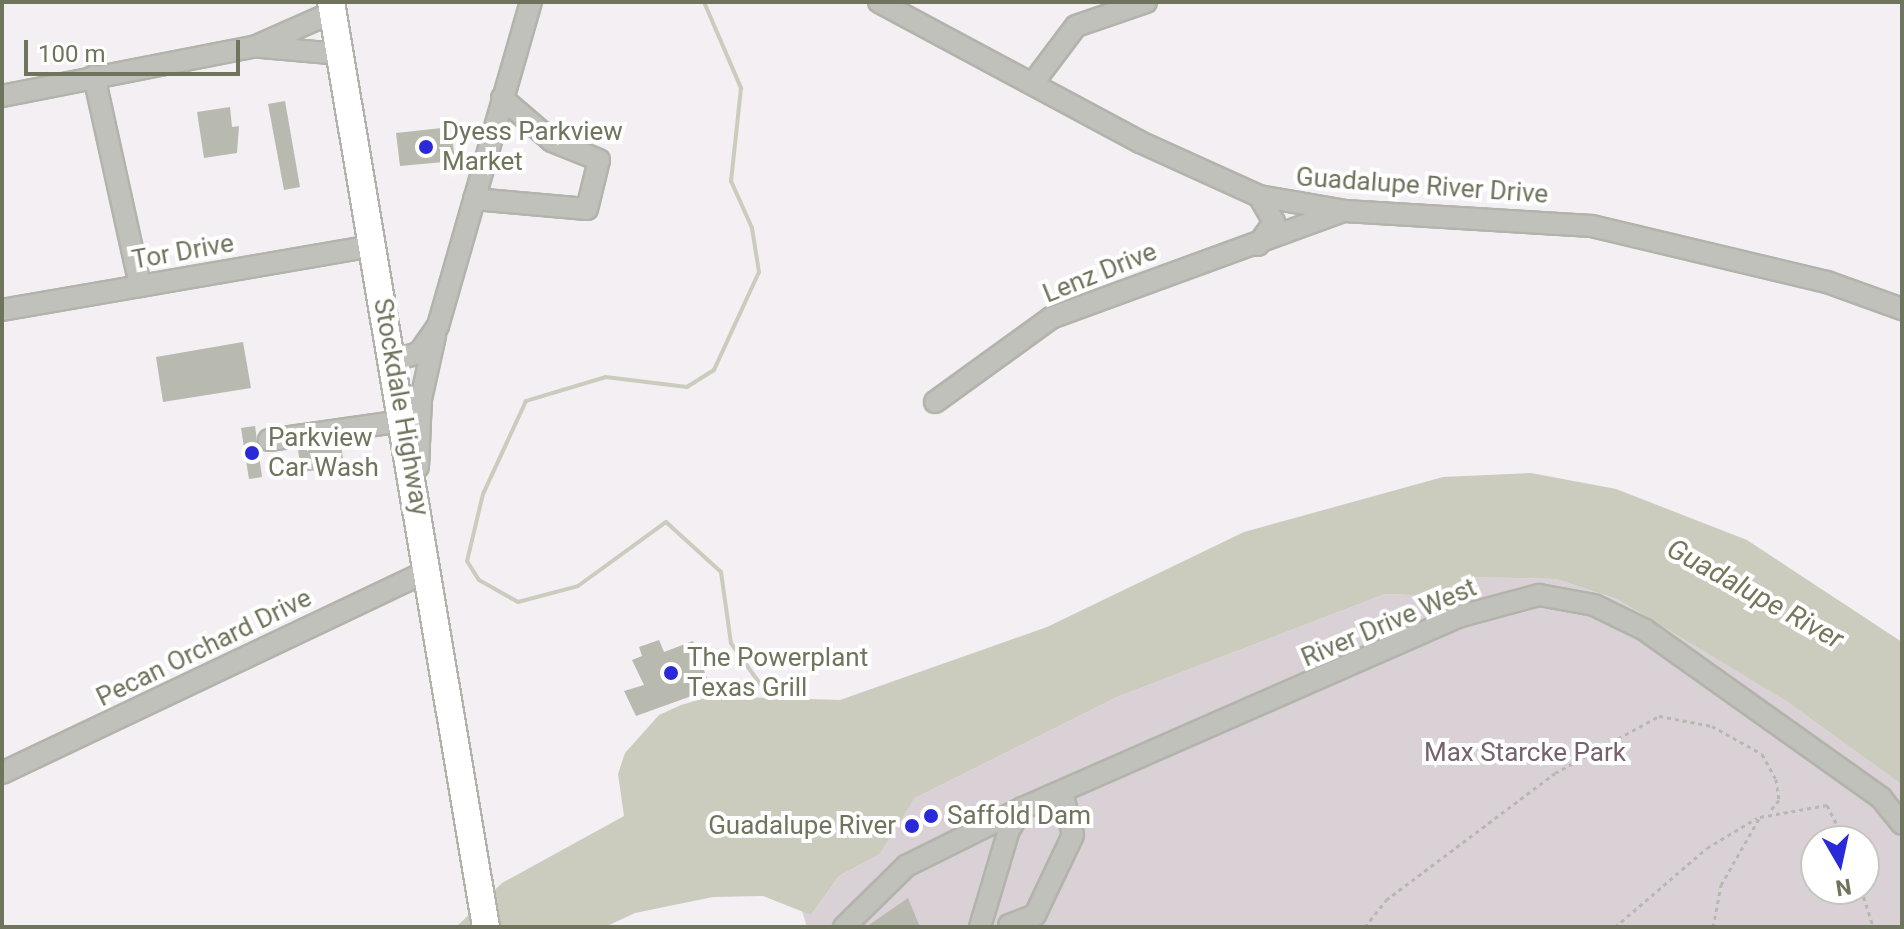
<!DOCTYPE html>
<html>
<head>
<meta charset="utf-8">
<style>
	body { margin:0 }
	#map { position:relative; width:1904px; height:929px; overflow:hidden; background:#f3eff3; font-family:Roboto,sans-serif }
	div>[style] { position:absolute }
	.green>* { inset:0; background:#dad1d7 }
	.water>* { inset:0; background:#cbccbe }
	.stream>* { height:4px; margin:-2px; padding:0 2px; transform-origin:2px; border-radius:2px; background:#cbccbe }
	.building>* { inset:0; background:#b8b9af }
	.path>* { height:3px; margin-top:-1.5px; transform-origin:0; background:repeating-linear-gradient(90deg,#b7b8b2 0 4px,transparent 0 8px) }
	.roads { filter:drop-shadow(2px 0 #b2b4ab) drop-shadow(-2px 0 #b2b4ab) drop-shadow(0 2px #b2b4ab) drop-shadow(0 -2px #b2b4ab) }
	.minor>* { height:20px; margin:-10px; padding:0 10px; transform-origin:10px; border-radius:10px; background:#c0c1ba }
	.major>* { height:26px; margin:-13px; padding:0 13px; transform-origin:13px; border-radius:13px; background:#fff }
	.dots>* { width:22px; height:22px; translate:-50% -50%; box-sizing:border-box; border:4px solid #fff; border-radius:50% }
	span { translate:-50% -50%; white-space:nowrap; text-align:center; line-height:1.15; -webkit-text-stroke:8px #fff; paint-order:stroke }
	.poi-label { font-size:26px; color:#6f745c }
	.left { translate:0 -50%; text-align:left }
	.right { translate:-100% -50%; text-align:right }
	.street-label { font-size:26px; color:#6f745c }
	.park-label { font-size:26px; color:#77626b }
	.water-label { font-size:28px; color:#76765a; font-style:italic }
	.frame { position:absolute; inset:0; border:4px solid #6f745c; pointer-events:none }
	.north { position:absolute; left:1800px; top:825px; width:80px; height:80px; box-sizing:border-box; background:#fff; border:2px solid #c5c7be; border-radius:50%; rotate:171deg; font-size:22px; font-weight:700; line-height:32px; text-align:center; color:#6f745c }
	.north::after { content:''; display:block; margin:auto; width:28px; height:36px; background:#2a2ad9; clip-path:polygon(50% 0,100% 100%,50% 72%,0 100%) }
	.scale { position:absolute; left:24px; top:40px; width:216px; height:36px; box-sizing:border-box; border:4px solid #6f745c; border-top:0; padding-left:10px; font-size:24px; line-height:28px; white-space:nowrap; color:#6f745c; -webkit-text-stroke:6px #fff; paint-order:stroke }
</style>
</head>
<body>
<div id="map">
	<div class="green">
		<div style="clip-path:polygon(evenodd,1468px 577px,1556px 579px,1617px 599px,1786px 701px,1902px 785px,1902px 927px,807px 927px,802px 911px,811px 915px,839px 876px,880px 854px,915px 798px,1117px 697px,1385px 594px,1436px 596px,1468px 577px,1816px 841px,1864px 841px,1864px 889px,1816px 889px,1816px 841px)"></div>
	</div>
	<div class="water">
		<div style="clip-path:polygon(1531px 473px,1616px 489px,1747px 540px,1902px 642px,1902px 785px,1786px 701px,1617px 599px,1556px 579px,1467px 577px,1436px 596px,1385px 594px,1117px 697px,915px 798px,880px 854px,839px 876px,811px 915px,763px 896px,713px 897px,635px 913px,605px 927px,456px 927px,502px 883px,624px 816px,618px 774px,625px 753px,659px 715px,681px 705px,712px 696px,840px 700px,1047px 627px,1244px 532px,1443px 477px)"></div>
	</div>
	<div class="stream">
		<div style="left:704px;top:2px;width:94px;rotate:66.7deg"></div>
		<div style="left:741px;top:88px;width:94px;rotate:96.1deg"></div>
		<div style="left:731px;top:181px;width:51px;rotate:65.9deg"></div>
		<div style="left:752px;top:228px;width:45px;rotate:81deg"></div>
		<div style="left:759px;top:272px;width:108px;rotate:114.7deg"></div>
		<div style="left:714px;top:370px;width:32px;rotate:148deg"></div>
		<div style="left:687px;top:387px;width:82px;rotate:-173deg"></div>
		<div style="left:606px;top:377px;width:84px;rotate:163.3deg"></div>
		<div style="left:526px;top:401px;width:102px;rotate:114.8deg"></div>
		<div style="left:483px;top:494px;width:69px;rotate:103.4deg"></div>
		<div style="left:467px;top:561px;width:22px;rotate:58deg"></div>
		<div style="left:479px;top:580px;width:45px;rotate:29.4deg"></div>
		<div style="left:518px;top:602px;width:62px;rotate:-14.9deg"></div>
		<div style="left:578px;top:586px;width:109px;rotate:-36deg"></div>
		<div style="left:666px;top:522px;width:74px;rotate:42.3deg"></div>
		<div style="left:721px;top:572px;width:72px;rotate:82deg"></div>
		<div style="left:731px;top:643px;width:76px;rotate:54.6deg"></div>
	</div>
	<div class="building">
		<div style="clip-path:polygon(285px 101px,300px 187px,284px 190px,268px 104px)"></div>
		<div style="clip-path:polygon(230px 107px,232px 127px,239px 126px,237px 153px,204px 158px,197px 112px)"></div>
		<div style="clip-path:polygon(451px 127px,455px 161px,400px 166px,396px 133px)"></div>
		<div style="clip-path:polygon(243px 342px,251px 388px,163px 402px,156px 357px)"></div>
		<div style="clip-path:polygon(255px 426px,262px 477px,249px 479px,241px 428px)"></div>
		<div style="clip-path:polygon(341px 443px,344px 467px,301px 472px,298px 449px)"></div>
		<div style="clip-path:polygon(659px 640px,664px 652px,693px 641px,711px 689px,636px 716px,624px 691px,644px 685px,632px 660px,642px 656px,639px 647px)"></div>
		<div style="clip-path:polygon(908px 898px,920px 927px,866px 927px)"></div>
	</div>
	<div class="path">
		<div style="left:1861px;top:889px;width:40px;rotate:72deg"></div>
		<div style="left:1365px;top:927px;width:34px;rotate:-52deg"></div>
		<div style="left:1386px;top:900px;width:211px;rotate:-36.9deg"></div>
		<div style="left:1555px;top:773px;width:119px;rotate:-28.7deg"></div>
		<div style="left:1659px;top:716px;width:54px;rotate:10.7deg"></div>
		<div style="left:1712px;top:726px;width:57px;rotate:29.2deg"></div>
		<div style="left:1762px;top:754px;width:29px;rotate:61deg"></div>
		<div style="left:1776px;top:779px;width:21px;rotate:82deg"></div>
		<div style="left:1779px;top:800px;width:14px;rotate:129deg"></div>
		<div style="left:1615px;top:927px;width:121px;rotate:-40.7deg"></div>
		<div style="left:1707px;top:848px;width:58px;rotate:-31deg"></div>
		<div style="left:1713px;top:927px;width:43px;rotate:-79.2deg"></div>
		<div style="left:1721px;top:885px;width:78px;rotate:-60.2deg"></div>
		<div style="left:1760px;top:817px;width:68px;rotate:-10.2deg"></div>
		<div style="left:1827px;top:805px;width:40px;rotate:63.4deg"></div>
	</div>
	<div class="roads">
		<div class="minor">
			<div style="left:879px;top:2px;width:296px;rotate:28.2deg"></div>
			<div style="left:1140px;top:142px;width:131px;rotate:24.4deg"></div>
			<div style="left:1259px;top:196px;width:87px;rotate:9.9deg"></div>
			<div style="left:1345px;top:211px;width:247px;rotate:3.5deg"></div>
			<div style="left:1592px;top:226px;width:242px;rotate:13.4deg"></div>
			<div style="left:1827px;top:282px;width:80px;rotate:19.8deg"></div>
			<div style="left:260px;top:47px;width:80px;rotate:5deg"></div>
			<div style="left:94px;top:76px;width:215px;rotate:77.6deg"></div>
			<div style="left:1033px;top:83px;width:71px;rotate:-53deg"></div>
			<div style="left:1076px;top:26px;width:74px;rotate:-18.9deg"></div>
			<div style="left:2px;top:96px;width:259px;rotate:-11.1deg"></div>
			<div style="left:256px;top:46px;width:84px;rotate:-23.8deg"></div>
			<div style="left:474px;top:199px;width:113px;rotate:5.1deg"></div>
			<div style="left:587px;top:209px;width:50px;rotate:-76.2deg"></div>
			<div style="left:599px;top:160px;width:51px;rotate:-158deg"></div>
			<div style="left:552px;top:141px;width:66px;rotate:-139.3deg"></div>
			<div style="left:1258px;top:245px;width:28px;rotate:-55deg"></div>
			<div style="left:1274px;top:222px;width:30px;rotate:-120deg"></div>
			<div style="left:2px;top:310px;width:375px;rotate:-9.8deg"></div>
			<div style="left:392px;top:361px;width:28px;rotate:-17deg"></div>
			<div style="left:419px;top:353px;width:33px;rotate:-55deg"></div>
			<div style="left:438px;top:326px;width:337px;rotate:-74deg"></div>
			<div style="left:935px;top:402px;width:143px;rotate:-35.9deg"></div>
			<div style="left:1051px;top:318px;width:309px;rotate:-20.1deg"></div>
			<div style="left:269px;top:440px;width:135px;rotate:-8.1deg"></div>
			<div style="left:418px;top:467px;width:68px;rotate:-87.5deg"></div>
			<div style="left:421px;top:399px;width:65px;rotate:-77.5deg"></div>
			<div style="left:2px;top:773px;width:471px;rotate:-25.4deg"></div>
			<div style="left:1009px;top:925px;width:28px;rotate:-21deg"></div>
			<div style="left:1035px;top:915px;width:89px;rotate:-64.6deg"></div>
			<div style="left:1073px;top:835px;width:44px;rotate:-104.3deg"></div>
			<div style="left:844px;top:927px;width:87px;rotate:-44.5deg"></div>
			<div style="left:906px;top:866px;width:131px;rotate:-26.4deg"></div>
			<div style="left:980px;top:927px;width:101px;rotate:-73.4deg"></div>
			<div style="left:1009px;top:830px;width:26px;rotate:-58deg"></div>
			<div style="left:1023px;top:808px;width:478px;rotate:-23.7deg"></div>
			<div style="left:1461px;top:616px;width:81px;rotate:-15.1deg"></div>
			<div style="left:1539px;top:595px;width:56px;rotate:10.3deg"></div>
			<div style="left:1594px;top:605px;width:57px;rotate:26.1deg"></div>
			<div style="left:1645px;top:630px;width:290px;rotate:35.4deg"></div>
			<div style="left:1881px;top:798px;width:33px;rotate:51deg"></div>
		</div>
		<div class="major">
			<div style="left:331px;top:2px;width:938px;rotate:80.49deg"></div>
		</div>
	</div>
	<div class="dots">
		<div style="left:426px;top:147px;background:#2a2ad9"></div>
		<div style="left:252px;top:453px;background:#2a2ad9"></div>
		<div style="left:671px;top:673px;background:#2a2ad9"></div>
		<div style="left:931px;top:816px;background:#2a2ad9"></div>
		<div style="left:912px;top:826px;background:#2a2ad9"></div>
	</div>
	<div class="poi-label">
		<span class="left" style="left:442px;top:147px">Dyess Parkview<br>Market</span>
		<span class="left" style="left:268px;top:453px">Parkview<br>Car Wash</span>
		<span class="left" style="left:687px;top:673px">The Powerplant<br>Texas Grill</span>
		<span class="left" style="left:947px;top:816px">Saffold Dam</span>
		<span class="right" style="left:896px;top:826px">Guadalupe River</span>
	</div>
	<div class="street-label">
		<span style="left:1422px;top:186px;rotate:4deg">Guadalupe River Drive</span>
		<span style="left:183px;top:252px;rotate:-10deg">Tor Drive</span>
		<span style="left:1100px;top:273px;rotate:-22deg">Lenz Drive</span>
		<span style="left:401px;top:407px;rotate:80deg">Stockdale Highway</span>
		<span style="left:1389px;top:623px;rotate:-23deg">River Drive West</span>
		<span style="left:204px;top:648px;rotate:-26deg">Pecan Orchard Drive</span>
	</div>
	<div class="park-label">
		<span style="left:1525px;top:753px">Max Starcke Park</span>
	</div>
	<div class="water-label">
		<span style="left:1755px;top:594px;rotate:29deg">Guadalupe River</span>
	</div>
	<div class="frame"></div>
	<div class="north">N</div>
	<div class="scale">100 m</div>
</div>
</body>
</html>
